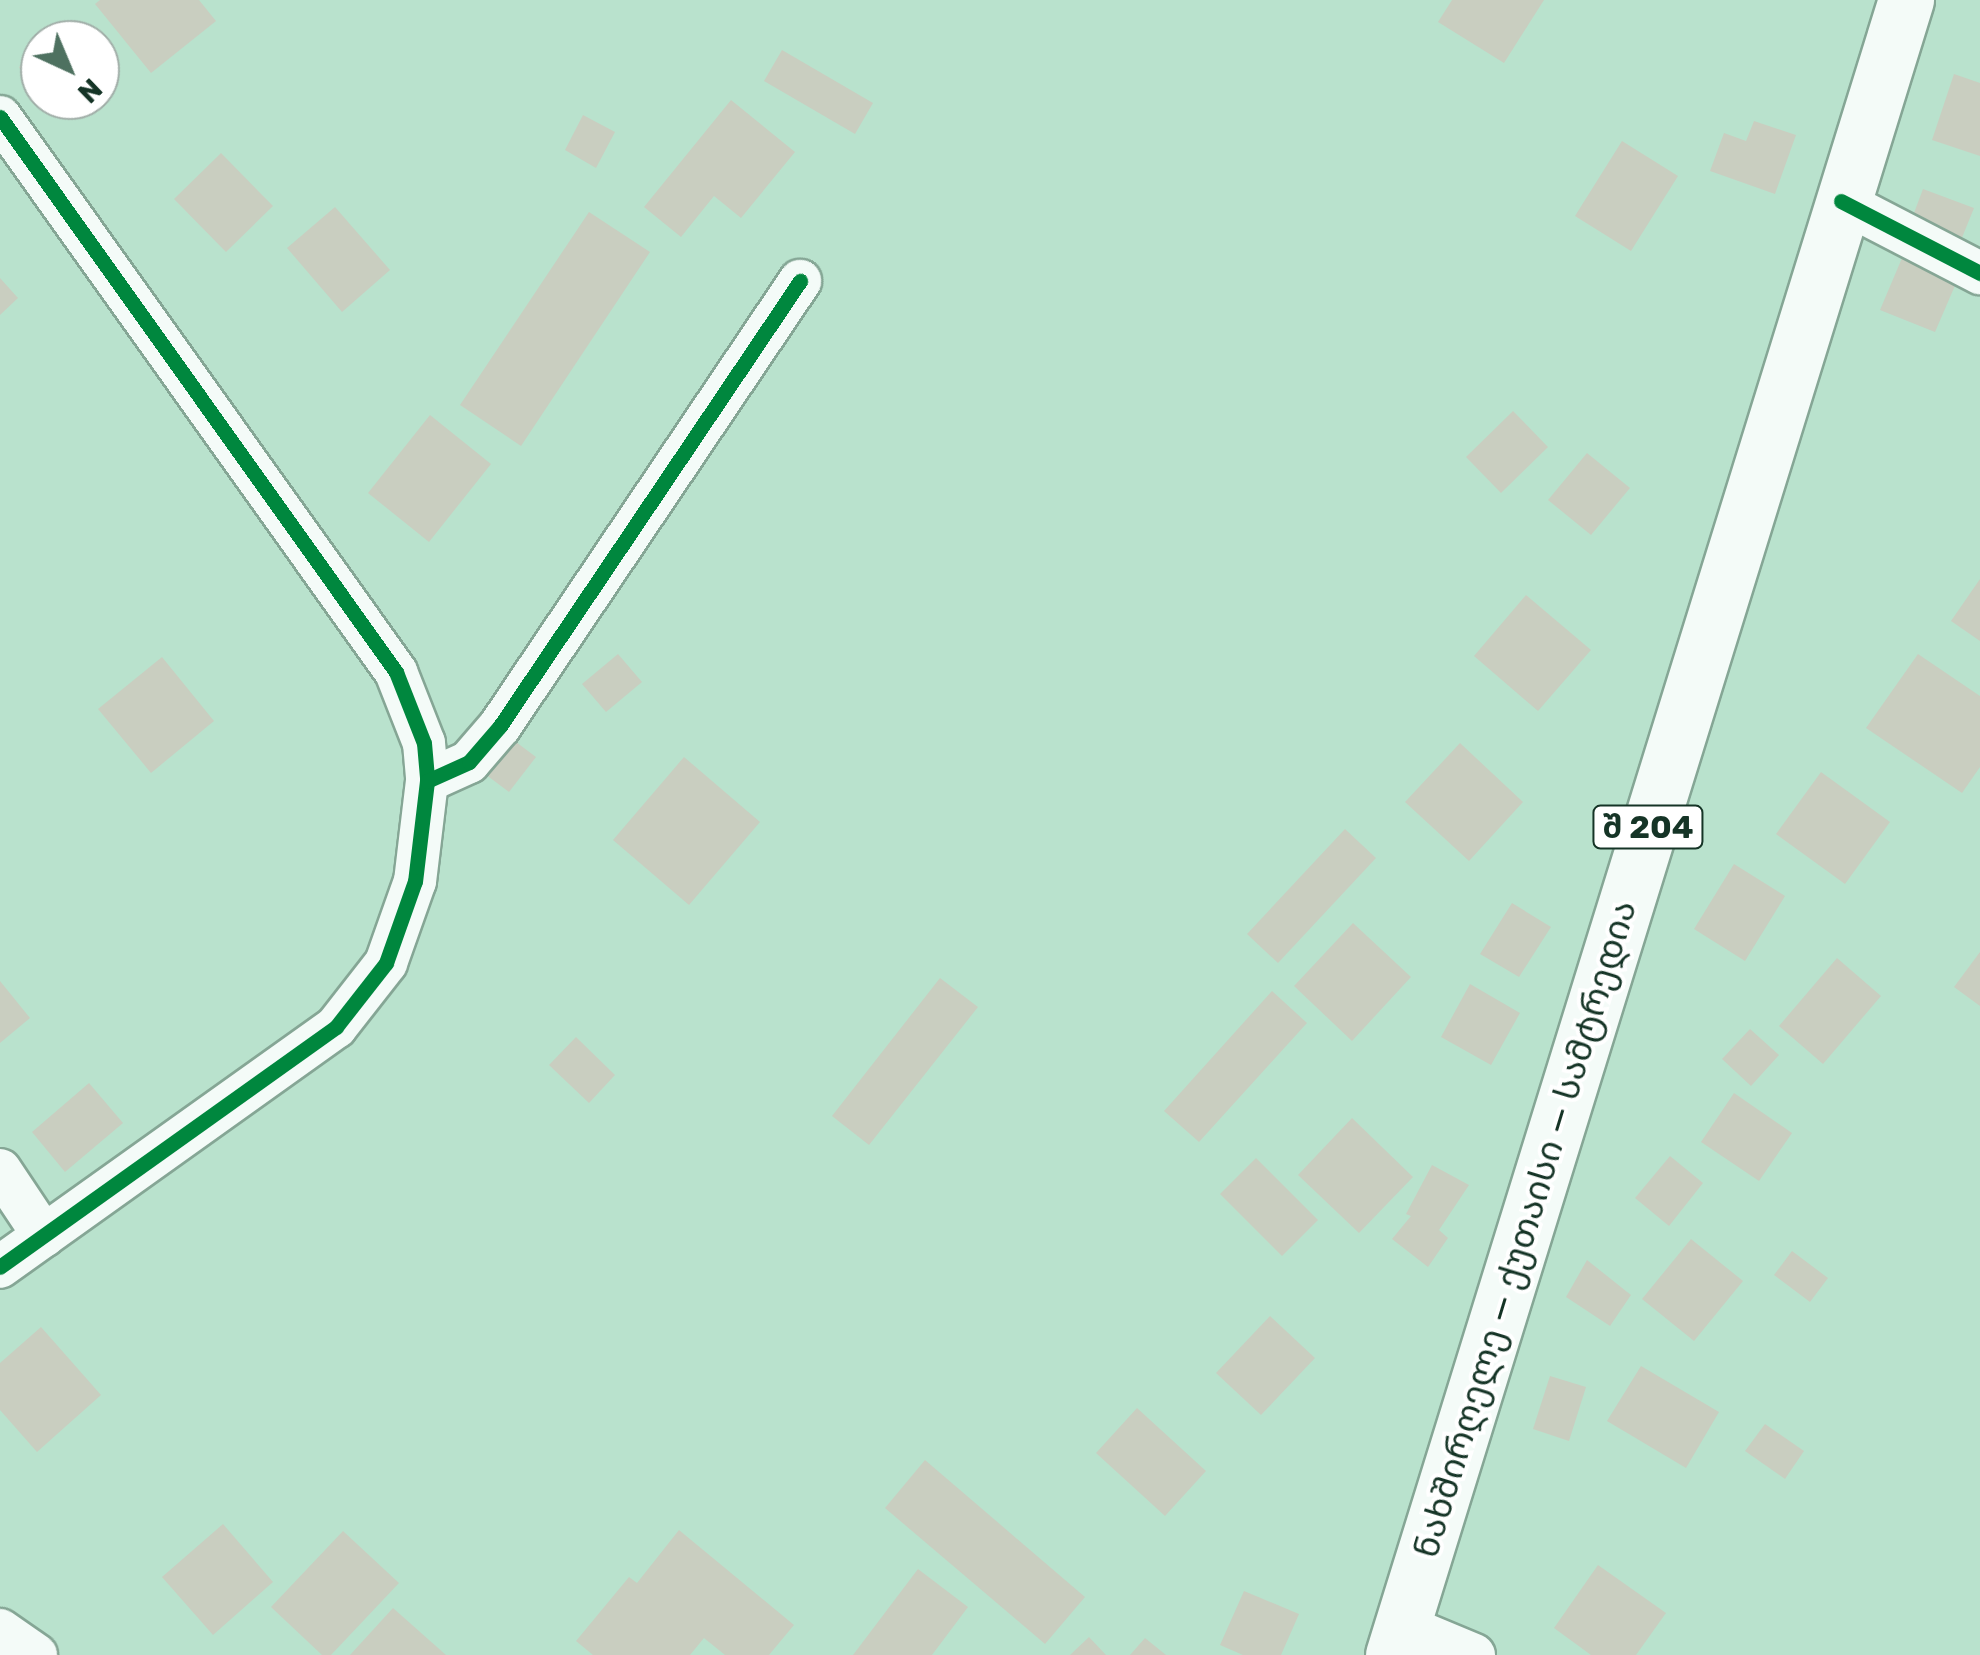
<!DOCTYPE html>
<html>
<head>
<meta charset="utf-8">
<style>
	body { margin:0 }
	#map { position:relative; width:1980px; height:1655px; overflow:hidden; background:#b9e2cd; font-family:Rubik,"Noto Sans Georgian",sans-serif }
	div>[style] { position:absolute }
	.building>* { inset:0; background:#c9cec0 }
	.roads { filter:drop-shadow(2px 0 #85a695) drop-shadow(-2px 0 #85a695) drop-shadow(0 2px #85a695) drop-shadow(0 -2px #85a695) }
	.minor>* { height:42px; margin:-21px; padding:0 21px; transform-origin:21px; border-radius:21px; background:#f4fbf8 }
	.major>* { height:55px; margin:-27.5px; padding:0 27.5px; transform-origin:27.5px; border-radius:27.5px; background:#f4fbf8 }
	.cycleway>* { height:15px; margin:-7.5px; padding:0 7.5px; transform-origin:7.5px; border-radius:7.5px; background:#00873e }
	span { translate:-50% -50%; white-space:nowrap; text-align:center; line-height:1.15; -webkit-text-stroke:8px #fff; paint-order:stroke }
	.shield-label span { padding:2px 8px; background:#fff; border:2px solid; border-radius:8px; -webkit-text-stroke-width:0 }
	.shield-label { font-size:32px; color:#153426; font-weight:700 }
	.street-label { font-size:35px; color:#153426 }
	.north { position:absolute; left:20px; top:20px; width:100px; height:100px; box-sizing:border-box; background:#fff; border:2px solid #a1aea8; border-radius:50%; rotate:136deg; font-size:28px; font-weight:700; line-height:40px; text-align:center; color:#153426 }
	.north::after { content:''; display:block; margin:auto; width:35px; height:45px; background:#4e7160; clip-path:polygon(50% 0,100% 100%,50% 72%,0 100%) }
</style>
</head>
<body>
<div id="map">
	<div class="building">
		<div style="clip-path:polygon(100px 0,199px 0,216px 21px,151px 73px,95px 4px)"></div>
		<div style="clip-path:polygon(1452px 0,1544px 0,1504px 63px,1438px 22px)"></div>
		<div style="clip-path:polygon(782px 50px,873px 103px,855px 134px,764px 81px)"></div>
		<div style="clip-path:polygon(40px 51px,40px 94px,19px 67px)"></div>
		<div style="clip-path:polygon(1954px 74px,1980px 83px,1980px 156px,1932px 140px)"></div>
		<div style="clip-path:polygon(44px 100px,65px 100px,52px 110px)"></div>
		<div style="clip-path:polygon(731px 100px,795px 152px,741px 218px,714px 196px,681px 237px,644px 207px)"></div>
		<div style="clip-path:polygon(583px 115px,615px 132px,596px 168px,565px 150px)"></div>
		<div style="clip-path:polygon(1754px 121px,1796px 135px,1775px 194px,1710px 171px,1724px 133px,1746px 141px)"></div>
		<div style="clip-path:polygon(1622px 141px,1678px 176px,1631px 251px,1575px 216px)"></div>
		<div style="clip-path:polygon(221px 153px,273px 206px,226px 252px,174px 199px)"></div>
		<div style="clip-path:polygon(1923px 189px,1974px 208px,1961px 240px,1911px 221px)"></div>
		<div style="clip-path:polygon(335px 207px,390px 270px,342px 312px,287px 248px)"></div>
		<div style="clip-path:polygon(589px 212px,650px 252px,521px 446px,460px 405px)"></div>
		<div style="clip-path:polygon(1905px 251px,1960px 274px,1935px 332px,1880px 310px)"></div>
		<div style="clip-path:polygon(0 278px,18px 298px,0 315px)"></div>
		<div style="clip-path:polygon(1513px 411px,1548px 447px,1501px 493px,1466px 457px)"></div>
		<div style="clip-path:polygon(430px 415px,491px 464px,429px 542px,368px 493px)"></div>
		<div style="clip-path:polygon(1587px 453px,1630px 488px,1591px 535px,1548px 500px)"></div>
		<div style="clip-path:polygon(1980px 579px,1980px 641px,1951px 621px)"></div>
		<div style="clip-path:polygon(1526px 595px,1591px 650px,1538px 711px,1474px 656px)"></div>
		<div style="clip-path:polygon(618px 654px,642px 682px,606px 712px,582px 684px)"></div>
		<div style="clip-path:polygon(1918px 654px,1980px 696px,1980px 767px,1962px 793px,1866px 728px)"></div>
		<div style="clip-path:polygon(162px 657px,214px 721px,151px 773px,98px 709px)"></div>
		<div style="clip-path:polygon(512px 739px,536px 757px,509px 792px,485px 774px)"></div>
		<div style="clip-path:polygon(1460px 743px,1523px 802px,1469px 861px,1405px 802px)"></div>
		<div style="clip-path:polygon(684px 757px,760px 822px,689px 905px,613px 840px)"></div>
		<div style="clip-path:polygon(1821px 772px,1890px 822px,1845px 884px,1776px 834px)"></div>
		<div style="clip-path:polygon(1345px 829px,1376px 858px,1278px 963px,1247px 934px)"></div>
		<div style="clip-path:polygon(1734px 864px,1785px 896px,1745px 961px,1694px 929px)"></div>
		<div style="clip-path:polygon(1512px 903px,1551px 927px,1519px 977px,1480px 954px)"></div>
		<div style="clip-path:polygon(1353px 923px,1411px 977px,1352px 1041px,1294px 986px)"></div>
		<div style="clip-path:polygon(1980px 952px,1980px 1006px,1954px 987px)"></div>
		<div style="clip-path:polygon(1837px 958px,1881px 996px,1823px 1064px,1779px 1026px)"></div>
		<div style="clip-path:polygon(940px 978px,978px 1007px,869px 1145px,832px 1116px)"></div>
		<div style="clip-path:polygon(0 981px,30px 1018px,0 1043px)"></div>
		<div style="clip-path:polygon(1470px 984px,1520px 1013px,1491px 1065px,1441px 1037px)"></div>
		<div style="clip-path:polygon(1272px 991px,1307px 1023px,1199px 1142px,1164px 1111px)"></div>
		<div style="clip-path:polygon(1750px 1029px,1779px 1055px,1751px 1086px,1722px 1059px)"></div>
		<div style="clip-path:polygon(576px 1037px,615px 1075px,589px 1103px,549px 1065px)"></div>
		<div style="clip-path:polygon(89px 1083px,123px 1123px,65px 1172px,32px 1132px)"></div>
		<div style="clip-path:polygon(1734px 1093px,1792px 1133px,1759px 1181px,1701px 1142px)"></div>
		<div style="clip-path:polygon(1352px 1118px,1413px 1177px,1359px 1233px,1298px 1175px)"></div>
		<div style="clip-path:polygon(1670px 1156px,1703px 1183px,1669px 1226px,1635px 1198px)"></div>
		<div style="clip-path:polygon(1256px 1158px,1318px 1220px,1282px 1256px,1220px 1194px)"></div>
		<div style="clip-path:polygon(1432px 1165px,1469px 1185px,1439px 1230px,1448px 1238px,1428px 1267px,1392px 1239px,1411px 1216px,1406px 1214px)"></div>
		<div style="clip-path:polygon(1691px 1239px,1743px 1281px,1694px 1341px,1642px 1299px)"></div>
		<div style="clip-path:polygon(1792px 1251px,1828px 1278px,1810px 1302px,1774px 1275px)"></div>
		<div style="clip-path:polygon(1587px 1260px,1631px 1295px,1610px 1326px,1566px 1297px)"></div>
		<div style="clip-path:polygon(1270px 1316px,1315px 1358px,1261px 1415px,1216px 1373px)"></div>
		<div style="clip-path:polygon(41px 1327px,101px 1395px,37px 1452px,0 1410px,0 1363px)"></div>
		<div style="clip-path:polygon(1641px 1366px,1719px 1412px,1686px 1468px,1607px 1421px)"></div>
		<div style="clip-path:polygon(1550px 1376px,1586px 1387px,1569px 1441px,1533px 1429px)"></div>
		<div style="clip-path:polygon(1137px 1408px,1206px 1471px,1165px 1516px,1096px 1453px)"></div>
		<div style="clip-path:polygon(1765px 1424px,1804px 1451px,1785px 1479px,1745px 1451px)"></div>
		<div style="clip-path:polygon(925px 1460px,1085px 1597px,1045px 1644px,885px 1508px)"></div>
		<div style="clip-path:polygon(223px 1524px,273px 1582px,213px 1635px,162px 1577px)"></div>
		<div style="clip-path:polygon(679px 1530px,794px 1625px,769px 1655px,725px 1655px,704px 1638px,690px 1655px,593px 1655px,576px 1641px,629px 1577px,637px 1583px)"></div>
		<div style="clip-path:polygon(343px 1531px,399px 1583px,331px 1655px,322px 1655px,271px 1607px)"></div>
		<div style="clip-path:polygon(1598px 1565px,1666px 1613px,1636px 1655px,1591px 1655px,1554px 1628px)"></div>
		<div style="clip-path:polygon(918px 1569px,968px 1607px,932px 1655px,853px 1655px)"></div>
		<div style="clip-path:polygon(1244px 1591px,1299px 1614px,1281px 1655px,1243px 1655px,1220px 1645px)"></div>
		<div style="clip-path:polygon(393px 1608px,446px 1655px,350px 1655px)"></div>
		<div style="clip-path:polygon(1089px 1637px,1106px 1655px,1070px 1655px)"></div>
		<div style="clip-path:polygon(1145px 1638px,1166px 1655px,1130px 1655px)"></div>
	</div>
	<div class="roads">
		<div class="minor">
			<div style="left:0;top:117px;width:682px;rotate:54.49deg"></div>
			<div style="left:396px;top:672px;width:76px;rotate:68.5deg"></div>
			<div style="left:424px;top:743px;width:38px;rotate:85deg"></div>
			<div style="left:427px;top:781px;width:101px;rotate:96.8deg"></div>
			<div style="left:415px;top:881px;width:87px;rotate:109.5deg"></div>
			<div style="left:386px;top:963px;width:81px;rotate:128deg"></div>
			<div style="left:336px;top:1027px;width:413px;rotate:144.5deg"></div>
			<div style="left:1841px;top:201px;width:157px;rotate:27.4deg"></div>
			<div style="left:427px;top:781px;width:46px;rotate:-24.3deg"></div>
			<div style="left:469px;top:762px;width:48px;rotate:-49.3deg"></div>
			<div style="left:500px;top:726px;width:537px;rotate:-56.01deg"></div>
			<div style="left:0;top:1170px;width:79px;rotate:56.3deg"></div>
			<div style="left:1402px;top:1625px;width:78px;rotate:22.6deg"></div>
			<div style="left:0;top:1630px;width:44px;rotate:34.8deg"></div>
		</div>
		<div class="major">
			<div style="left:1393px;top:1655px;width:1733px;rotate:-72.78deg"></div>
		</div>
	</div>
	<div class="cycleway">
		<div style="left:0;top:117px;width:682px;rotate:54.49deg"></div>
		<div style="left:396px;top:672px;width:76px;rotate:68.5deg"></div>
		<div style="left:424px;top:743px;width:38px;rotate:85deg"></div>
		<div style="left:427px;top:781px;width:101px;rotate:96.8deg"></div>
		<div style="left:415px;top:881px;width:87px;rotate:109.5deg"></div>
		<div style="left:386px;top:963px;width:81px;rotate:128deg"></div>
		<div style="left:336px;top:1027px;width:413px;rotate:144.5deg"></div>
		<div style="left:1841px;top:201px;width:157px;rotate:27.4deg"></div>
		<div style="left:427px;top:781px;width:46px;rotate:-24.3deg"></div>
		<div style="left:469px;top:762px;width:48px;rotate:-49.3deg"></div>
		<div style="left:500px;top:726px;width:537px;rotate:-56.01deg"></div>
	</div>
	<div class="shield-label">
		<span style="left:1648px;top:827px">შ 204</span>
	</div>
	<div class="street-label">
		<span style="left:1525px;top:1229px;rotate:-73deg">ნახშირღელე — ქუთაისი — სამტრედია</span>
	</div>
	<div class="north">N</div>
</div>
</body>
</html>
